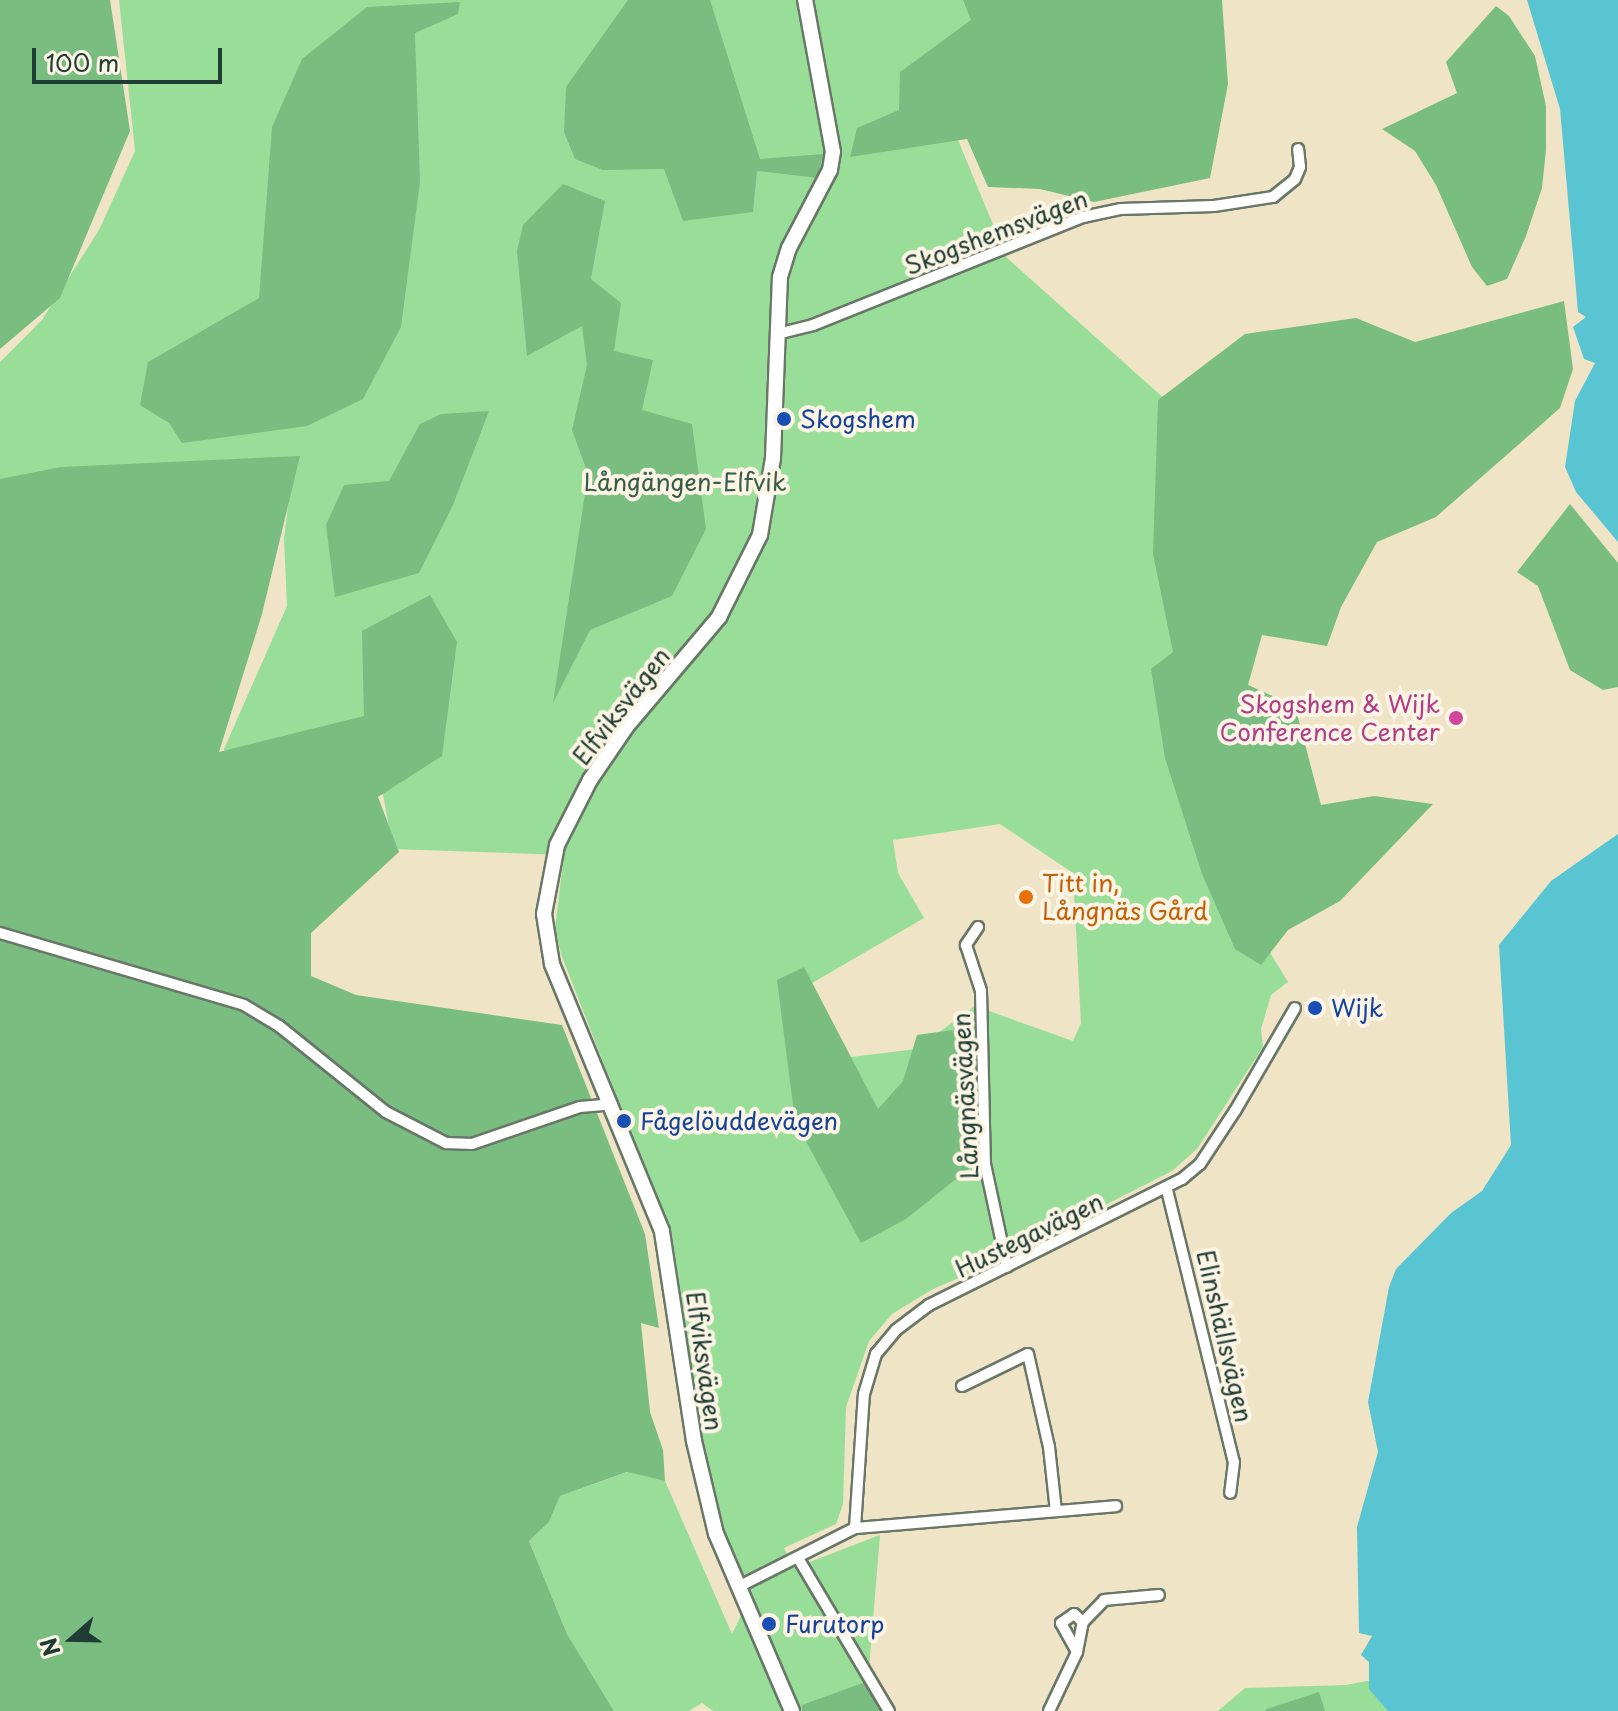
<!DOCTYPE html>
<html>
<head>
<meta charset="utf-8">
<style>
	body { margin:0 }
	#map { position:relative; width:1618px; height:1711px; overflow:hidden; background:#efe4c5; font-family:"Playpen Sans",sans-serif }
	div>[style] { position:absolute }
	.green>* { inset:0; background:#99de98 }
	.forest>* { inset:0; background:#7abd80 }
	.water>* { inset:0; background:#59c5d2 }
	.roads { filter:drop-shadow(2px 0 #687767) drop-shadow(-2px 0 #687767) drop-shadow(0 2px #687767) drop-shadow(0 -2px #687767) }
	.street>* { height:10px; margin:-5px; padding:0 5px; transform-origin:5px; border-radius:5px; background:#fff }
	.secondary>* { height:14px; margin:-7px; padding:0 7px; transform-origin:7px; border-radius:7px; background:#fff }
	.dots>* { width:22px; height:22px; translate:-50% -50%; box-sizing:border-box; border:4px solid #fcf5e5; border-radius:50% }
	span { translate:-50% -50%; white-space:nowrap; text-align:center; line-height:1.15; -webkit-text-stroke:8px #fcf5e5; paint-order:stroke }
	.street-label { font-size:24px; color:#1f3d34 }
	.transit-label { font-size:24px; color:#164399 }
	.left { translate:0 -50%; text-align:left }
	.park-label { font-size:24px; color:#375d48 }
	.hotel-label { font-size:24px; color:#b23c85 }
	.right { translate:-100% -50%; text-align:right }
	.food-label { font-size:24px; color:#c56008 }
	.north { position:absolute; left:32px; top:1599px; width:80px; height:80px; -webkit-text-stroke:6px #fcf5e5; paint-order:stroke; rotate:250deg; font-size:22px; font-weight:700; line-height:32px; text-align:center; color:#1f3d34 }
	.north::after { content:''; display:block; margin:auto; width:28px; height:36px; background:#1f3d34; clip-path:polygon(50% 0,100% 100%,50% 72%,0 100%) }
	.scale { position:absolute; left:32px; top:48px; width:190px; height:36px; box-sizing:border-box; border:4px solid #1f3d34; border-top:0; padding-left:10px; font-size:24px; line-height:28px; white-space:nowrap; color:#1f3d34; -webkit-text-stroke:6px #fcf5e5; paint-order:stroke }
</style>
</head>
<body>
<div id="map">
	<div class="green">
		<div style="clip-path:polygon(evenodd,119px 0,983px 0,938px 92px,1007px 258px,1167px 401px,1238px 900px,1288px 982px,1271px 995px,1261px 1029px,1263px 1047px,1197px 1149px,1172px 1171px,1066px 1225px,1069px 1231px,933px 1289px,892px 1314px,869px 1341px,846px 1407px,843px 1504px,836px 1524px,784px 1548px,794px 1568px,880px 1535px,868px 1681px,878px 1711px,713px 1711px,702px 1703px,689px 1711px,614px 1711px,567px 1634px,529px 1541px,549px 1522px,560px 1496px,628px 1472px,665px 1481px,732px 1634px,749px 1599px,721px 1537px,708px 1487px,671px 1237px,561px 954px,555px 928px,564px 855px,393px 849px,369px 718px,226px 755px,224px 749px,287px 606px,284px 538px,293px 468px,0 487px,0 362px,42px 320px,99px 230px,135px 151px,119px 0,1000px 824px,1073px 873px,1081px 1023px,1073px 1041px,975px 1006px,916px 1049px,843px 1058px,807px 986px,924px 918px,898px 873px,893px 840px,1000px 824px)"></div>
		<div style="clip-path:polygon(1618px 1633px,1618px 1711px,1218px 1711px,1245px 1688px,1346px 1685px)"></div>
	</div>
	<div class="forest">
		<div style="clip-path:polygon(0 0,110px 0,130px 131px,60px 298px,0 349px)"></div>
		<div style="clip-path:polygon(628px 0,710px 0,760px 159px,823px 154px,818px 178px,757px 171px,753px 212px,683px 221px,664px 169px,603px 170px,575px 159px,564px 132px,566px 87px)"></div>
		<div style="clip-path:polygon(963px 0,1222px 0,1228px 84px,1210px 178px,1094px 202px,1040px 189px,988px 187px,967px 139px,850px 157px,857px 128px,899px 110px,900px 72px,971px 20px)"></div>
		<div style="clip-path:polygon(460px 2px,458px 14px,415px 33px,420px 182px,401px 327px,363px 399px,307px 426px,182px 443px,169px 423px,140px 405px,148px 362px,259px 298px,272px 127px,302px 59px,367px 7px)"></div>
		<div style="clip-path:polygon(1496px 6px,1509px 16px,1535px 56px,1546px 106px,1546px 150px,1542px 188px,1526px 236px,1507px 279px,1487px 286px,1472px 267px,1436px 185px,1415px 151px,1382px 129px,1457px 93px,1446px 62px)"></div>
		<div style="clip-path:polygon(563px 184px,605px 201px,591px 279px,621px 303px,614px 351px,653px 360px,642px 410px,692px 424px,706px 529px,672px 596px,590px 630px,553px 703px,588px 474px,572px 430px,587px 365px,582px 326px,527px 356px,517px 251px,523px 225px)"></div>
		<div style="clip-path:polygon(1564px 301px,1573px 369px,1560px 408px,1436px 517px,1377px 542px,1341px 607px,1327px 646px,1262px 635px,1248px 685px,1295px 706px,1321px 805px,1374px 796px,1433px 804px,1340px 901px,1288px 930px,1261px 965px,1235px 949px,1202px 874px,1165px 758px,1151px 669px,1173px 652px,1153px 554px,1158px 400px,1245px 334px,1356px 318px,1415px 342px)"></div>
		<div style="clip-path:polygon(489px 411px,453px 505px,419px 573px,335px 597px,326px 525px,344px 485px,389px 481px,420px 424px,441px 414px)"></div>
		<div style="clip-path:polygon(300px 456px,262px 614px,219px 752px,364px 716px,362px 631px,430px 595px,457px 642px,442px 756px,378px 797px,399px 852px,311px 933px,311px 976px,356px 995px,562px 1025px,645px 1234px,659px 1328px,641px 1323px,650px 1412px,663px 1450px,665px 1481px,627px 1472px,560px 1496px,549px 1522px,529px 1541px,567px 1634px,614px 1711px,0 1711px,0 479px,61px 467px)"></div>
		<div style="clip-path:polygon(1570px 504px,1618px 563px,1618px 687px,1603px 690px,1570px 670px,1538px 586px,1517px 572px)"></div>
		<div style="clip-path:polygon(804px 967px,878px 1109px,903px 1081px,917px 1035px,953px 1030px,973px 1088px,981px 1159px,906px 1219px,861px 1243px,795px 1121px,777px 980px)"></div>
		<div style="clip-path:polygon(868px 1681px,885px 1711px,802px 1711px,802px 1705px)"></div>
		<div style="clip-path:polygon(1319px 1692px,1325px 1711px,1265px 1711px,1267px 1709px)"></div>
	</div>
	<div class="water">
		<div style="clip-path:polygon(1527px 0,1618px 0,1618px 542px,1576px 492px,1565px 467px,1575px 401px,1595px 363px,1584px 359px,1573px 327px,1586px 317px,1578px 312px,1560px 109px)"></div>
		<div style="clip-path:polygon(1618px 834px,1618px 1711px,1388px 1711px,1369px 1689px,1369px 1662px,1361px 1655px,1372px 1636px,1359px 1633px,1357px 1527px,1378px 1452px,1368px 1402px,1389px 1287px,1396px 1269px,1451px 1213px,1482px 1191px,1511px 1145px,1499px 945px,1551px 881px)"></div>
	</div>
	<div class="roads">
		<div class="street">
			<div style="left:777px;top:334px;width:37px;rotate:-14deg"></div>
			<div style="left:813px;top:325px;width:291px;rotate:-21.8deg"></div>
			<div style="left:1083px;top:217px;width:39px;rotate:-12deg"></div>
			<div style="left:1121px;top:209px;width:93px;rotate:-1.8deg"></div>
			<div style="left:1214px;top:206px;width:60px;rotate:-8.7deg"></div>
			<div style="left:1273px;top:197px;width:28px;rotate:-39deg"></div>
			<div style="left:1295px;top:179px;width:13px;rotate:-67deg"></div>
			<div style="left:1300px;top:167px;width:18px;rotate:-96deg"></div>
			<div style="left:978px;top:927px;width:22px;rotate:124deg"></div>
			<div style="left:966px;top:945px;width:48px;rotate:71.9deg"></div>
			<div style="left:981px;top:991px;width:173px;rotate:88.7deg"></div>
			<div style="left:985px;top:1164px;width:105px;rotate:77.9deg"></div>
			<div style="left:0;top:933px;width:254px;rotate:16.4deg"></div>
			<div style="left:244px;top:1005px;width:41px;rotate:31deg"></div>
			<div style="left:279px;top:1026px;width:137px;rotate:38.8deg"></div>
			<div style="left:386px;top:1112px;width:68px;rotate:27.3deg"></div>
			<div style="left:446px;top:1143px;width:26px;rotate:2deg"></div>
			<div style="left:472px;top:1144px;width:114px;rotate:-18.9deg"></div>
			<div style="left:580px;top:1107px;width:32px;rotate:-5deg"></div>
			<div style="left:1167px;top:1190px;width:280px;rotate:76.2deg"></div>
			<div style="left:1234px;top:1462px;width:31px;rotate:97deg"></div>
			<div style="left:962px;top:1386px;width:73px;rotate:-25.9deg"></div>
			<div style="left:1028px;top:1354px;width:95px;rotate:77.3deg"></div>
			<div style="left:1049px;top:1447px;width:64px;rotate:83.8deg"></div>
			<div style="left:855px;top:1528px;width:134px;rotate:-86.2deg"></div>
			<div style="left:864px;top:1394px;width:42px;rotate:-73.3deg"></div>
			<div style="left:876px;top:1354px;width:31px;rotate:-50deg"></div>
			<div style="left:896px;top:1330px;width:41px;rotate:-37.1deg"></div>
			<div style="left:929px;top:1305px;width:283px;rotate:-26.5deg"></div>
			<div style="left:1182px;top:1179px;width:23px;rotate:-40deg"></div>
			<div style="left:1200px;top:1164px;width:64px;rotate:-56.6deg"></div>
			<div style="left:1235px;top:1111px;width:119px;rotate:-59.8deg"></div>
			<div style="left:798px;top:1558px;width:178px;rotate:59.3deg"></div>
			<div style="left:738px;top:1587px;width:131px;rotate:-26.8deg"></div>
			<div style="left:855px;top:1528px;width:262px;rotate:-4.8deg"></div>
			<div style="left:1083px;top:1622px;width:30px;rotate:-46deg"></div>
			<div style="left:1104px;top:1600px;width:55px;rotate:-5.2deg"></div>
			<div style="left:1049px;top:1711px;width:65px;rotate:-64.6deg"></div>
			<div style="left:1077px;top:1652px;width:31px;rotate:-79deg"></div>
			<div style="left:1083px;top:1622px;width:12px;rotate:-138deg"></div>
			<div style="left:1074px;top:1614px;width:16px;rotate:145deg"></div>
			<div style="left:1061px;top:1623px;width:33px;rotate:61deg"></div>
		</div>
		<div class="secondary">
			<div style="left:792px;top:1711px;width:193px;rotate:-113.2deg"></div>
			<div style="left:716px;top:1534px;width:96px;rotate:-103.3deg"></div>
			<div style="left:694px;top:1441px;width:212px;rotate:-98.7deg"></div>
			<div style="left:662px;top:1231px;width:289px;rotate:-112.4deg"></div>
			<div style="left:552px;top:964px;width:51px;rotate:-99.1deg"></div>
			<div style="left:544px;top:914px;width:70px;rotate:-79.3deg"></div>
			<div style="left:557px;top:845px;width:73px;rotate:-63.1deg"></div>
			<div style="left:590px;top:780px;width:65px;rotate:-55.6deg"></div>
			<div style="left:627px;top:726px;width:143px;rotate:-49.8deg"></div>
			<div style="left:719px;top:617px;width:92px;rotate:-63.4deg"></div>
			<div style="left:760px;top:535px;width:78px;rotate:-80.4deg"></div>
			<div style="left:773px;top:458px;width:181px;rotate:-87.8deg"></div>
			<div style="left:780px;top:277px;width:30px;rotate:-73deg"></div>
			<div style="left:789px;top:248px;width:88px;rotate:-62.3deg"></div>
			<div style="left:830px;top:170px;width:18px;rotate:-81deg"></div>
			<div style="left:833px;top:152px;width:155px;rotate:-100.4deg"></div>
		</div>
	</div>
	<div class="dots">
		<div style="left:784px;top:419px;background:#1a4fb4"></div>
		<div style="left:1456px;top:718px;background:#d1479c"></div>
		<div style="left:1026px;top:897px;background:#e8710a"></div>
		<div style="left:1315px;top:1008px;background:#1a4fb4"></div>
		<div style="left:624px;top:1121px;background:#1a4fb4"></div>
		<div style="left:769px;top:1624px;background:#1a4fb4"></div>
	</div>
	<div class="street-label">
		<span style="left:996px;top:232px;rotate:-21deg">Skogshemsvägen</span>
		<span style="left:621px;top:706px;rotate:-52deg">Elfviksvägen</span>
		<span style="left:965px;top:1096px;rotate:-93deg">Långnäsvägen</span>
		<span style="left:1029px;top:1235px;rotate:-26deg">Hustegavägen</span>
		<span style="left:1225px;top:1336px;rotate:77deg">Elinshällsvägen</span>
		<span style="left:705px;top:1361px;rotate:82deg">Elfviksvägen</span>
	</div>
	<div class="transit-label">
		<span class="left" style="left:800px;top:419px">Skogshem</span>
		<span class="left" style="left:1331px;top:1008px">Wijk</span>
		<span class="left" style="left:640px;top:1121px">Fågelöuddevägen</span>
		<span class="left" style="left:785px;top:1624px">Furutorp</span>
	</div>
	<div class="park-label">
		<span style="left:685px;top:482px">Långängen-Elfvik</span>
	</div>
	<div class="hotel-label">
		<span class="right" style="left:1440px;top:718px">Skogshem &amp; Wijk<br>Conference Center</span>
	</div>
	<div class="food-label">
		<span class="left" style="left:1042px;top:897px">Titt in,<br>Långnäs Gård</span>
	</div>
	<div class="north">N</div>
	<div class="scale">100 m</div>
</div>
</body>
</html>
